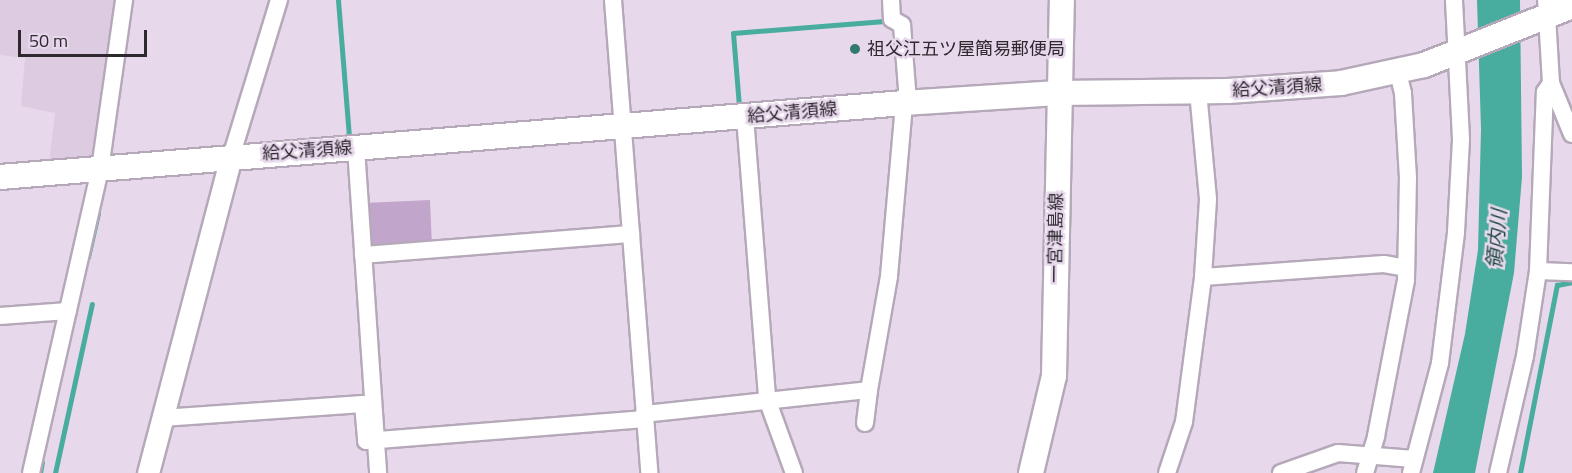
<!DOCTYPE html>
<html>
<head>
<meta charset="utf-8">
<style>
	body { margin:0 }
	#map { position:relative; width:1572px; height:473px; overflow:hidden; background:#e7d9eb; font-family:"Titillium Web","Noto Sans JP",sans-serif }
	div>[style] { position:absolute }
	.built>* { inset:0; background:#ddcbe2 }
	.green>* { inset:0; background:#c2a5ca }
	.water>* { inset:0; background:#48ac9f }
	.stream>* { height:5px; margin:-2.5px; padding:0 2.5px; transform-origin:2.5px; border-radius:2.5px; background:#48ac9f }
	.roads { filter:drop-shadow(2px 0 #b5a9b9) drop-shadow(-2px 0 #b5a9b9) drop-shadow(0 2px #b5a9b9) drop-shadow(0 -2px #b5a9b9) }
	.minor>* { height:16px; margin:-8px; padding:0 8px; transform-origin:8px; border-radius:8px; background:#fff }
	.tertiary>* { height:21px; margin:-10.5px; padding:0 10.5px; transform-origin:10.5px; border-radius:10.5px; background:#fff }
	.secondary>* { height:24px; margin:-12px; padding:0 12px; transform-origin:12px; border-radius:12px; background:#fff }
	.dots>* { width:16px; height:16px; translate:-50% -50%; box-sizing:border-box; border:3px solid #e7d9eb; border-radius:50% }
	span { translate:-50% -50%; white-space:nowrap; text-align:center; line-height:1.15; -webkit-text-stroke:5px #e7d9eb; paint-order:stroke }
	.poi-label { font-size:18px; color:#2e282f }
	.left { translate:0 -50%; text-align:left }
	.street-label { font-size:18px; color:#2e282f }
	.water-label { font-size:20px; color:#194640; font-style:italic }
	.scale { position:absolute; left:18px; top:30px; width:129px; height:27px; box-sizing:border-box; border:3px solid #2e282f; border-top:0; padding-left:8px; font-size:18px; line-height:21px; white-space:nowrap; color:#2e282f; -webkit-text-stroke:4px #e7d9eb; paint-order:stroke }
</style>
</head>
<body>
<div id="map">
	<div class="built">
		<div style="clip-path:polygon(0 0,119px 0,96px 151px,90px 159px,49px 163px,55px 113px,21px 106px,25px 58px,0 55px)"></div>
	</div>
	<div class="green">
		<div style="clip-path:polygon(430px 200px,432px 247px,367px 248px,364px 203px)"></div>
	</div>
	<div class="water">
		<div style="clip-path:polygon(1477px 0,1520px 0,1522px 177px,1514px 273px,1475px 473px,1433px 473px,1465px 334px,1478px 250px,1481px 129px)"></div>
	</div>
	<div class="stream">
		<div style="left:338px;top:0;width:137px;rotate:85.4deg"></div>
		<div style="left:739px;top:106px;width:73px;rotate:-94.7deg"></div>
		<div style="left:733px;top:33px;width:152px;rotate:-4.5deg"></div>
		<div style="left:885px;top:21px;width:4px;rotate:-90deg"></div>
		<div style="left:88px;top:257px;width:45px;rotate:-77.2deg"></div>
		<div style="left:40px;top:473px;width:11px;rotate:-80deg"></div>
		<div style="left:55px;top:473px;width:173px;rotate:-77.7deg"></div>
		<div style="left:1520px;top:473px;width:192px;rotate:-78.9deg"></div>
		<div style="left:1557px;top:285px;width:15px;rotate:-11deg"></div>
	</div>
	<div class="roads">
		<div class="minor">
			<div style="left:613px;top:0;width:474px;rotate:85.6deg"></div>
			<div style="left:891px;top:0;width:19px;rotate:87deg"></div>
			<div style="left:892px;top:19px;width:12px;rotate:31deg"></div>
			<div style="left:902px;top:25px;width:77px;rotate:85.5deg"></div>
			<div style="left:1551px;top:83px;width:55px;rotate:67.6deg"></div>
			<div style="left:745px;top:117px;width:283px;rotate:85.5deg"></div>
			<div style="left:767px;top:399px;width:79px;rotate:70deg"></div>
			<div style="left:356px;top:148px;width:326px;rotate:86.1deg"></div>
			<div style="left:231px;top:157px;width:164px;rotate:-73deg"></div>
			<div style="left:363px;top:255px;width:269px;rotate:-4.5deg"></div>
			<div style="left:1538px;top:271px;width:34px;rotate:2deg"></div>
			<div style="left:1203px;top:277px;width:181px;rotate:-4.1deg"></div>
			<div style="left:1384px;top:264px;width:22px;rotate:10deg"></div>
			<div style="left:0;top:316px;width:68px;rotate:-4.2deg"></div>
			<div style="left:644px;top:414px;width:226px;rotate:-6.1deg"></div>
			<div style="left:869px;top:390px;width:116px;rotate:-80deg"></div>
			<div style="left:889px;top:276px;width:174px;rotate:-85deg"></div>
			<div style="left:162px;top:418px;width:201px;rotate:-4deg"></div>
			<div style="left:363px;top:404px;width:37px;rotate:85deg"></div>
			<div style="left:366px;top:441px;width:280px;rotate:-4.5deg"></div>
			<div style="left:865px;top:423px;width:33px;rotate:-83deg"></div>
			<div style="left:31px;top:473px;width:312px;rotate:-77.2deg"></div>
			<div style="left:100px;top:169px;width:171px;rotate:-81.9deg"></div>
			<div style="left:1167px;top:473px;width:54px;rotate:-71.6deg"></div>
			<div style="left:1184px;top:422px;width:146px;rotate:-82.5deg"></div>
			<div style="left:1203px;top:277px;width:78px;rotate:-86.3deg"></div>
			<div style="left:1208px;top:199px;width:107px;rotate:-95.3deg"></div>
			<div style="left:1281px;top:473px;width:60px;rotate:-19.3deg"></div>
			<div style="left:1338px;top:453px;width:76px;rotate:4.5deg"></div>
			<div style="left:1365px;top:473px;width:39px;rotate:-73deg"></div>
			<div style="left:1376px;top:436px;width:159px;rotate:-79.1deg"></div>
			<div style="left:1406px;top:280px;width:102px;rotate:-88.9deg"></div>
			<div style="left:1408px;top:178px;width:85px;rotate:-93.4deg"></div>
			<div style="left:1403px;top:93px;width:21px;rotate:-104deg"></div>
			<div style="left:1411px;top:473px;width:114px;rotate:-75.2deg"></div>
			<div style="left:1440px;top:363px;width:132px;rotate:-83deg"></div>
			<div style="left:1456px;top:232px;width:93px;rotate:-86.9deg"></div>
			<div style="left:1461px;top:139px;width:139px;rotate:-92.9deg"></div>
			<div style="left:1498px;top:473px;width:120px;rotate:-77deg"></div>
			<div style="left:1525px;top:356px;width:86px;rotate:-81.3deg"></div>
			<div style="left:1538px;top:271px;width:179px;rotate:-87.8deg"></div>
			<div style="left:1545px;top:92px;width:11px;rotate:-56deg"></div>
			<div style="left:1551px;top:83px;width:83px;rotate:-93.4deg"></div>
		</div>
		<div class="tertiary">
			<div style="left:148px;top:473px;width:327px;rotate:-75.3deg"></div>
		</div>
		<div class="secondary">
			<div style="left:0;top:177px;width:907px;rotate:-4.68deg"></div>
			<div style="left:904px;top:103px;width:154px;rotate:-3.7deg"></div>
			<div style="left:1058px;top:93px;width:170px;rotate:-0.7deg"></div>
			<div style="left:1228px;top:91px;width:113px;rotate:-4deg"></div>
			<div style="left:1341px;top:83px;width:85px;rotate:-12.2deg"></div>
			<div style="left:1424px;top:65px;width:159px;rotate:-21.7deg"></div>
			<div style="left:1031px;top:473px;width:100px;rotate:-76.7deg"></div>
			<div style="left:1054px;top:376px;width:376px;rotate:-88.8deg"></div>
		</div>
	</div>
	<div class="dots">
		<div style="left:855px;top:49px;background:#327970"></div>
	</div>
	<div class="poi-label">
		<span class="left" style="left:867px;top:49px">祖父江五ツ屋簡易郵便局</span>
	</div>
	<div class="street-label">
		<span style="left:1277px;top:88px;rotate:-4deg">給父清須線</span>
		<span style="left:792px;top:113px;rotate:-5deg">給父清須線</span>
		<span style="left:307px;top:151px;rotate:-4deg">給父清須線</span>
		<span style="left:1056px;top:238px;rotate:-89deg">一宮津島線</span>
	</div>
	<div class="water-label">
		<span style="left:1496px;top:239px;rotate:-85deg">領内川</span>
	</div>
	<div class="scale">50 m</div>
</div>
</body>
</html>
